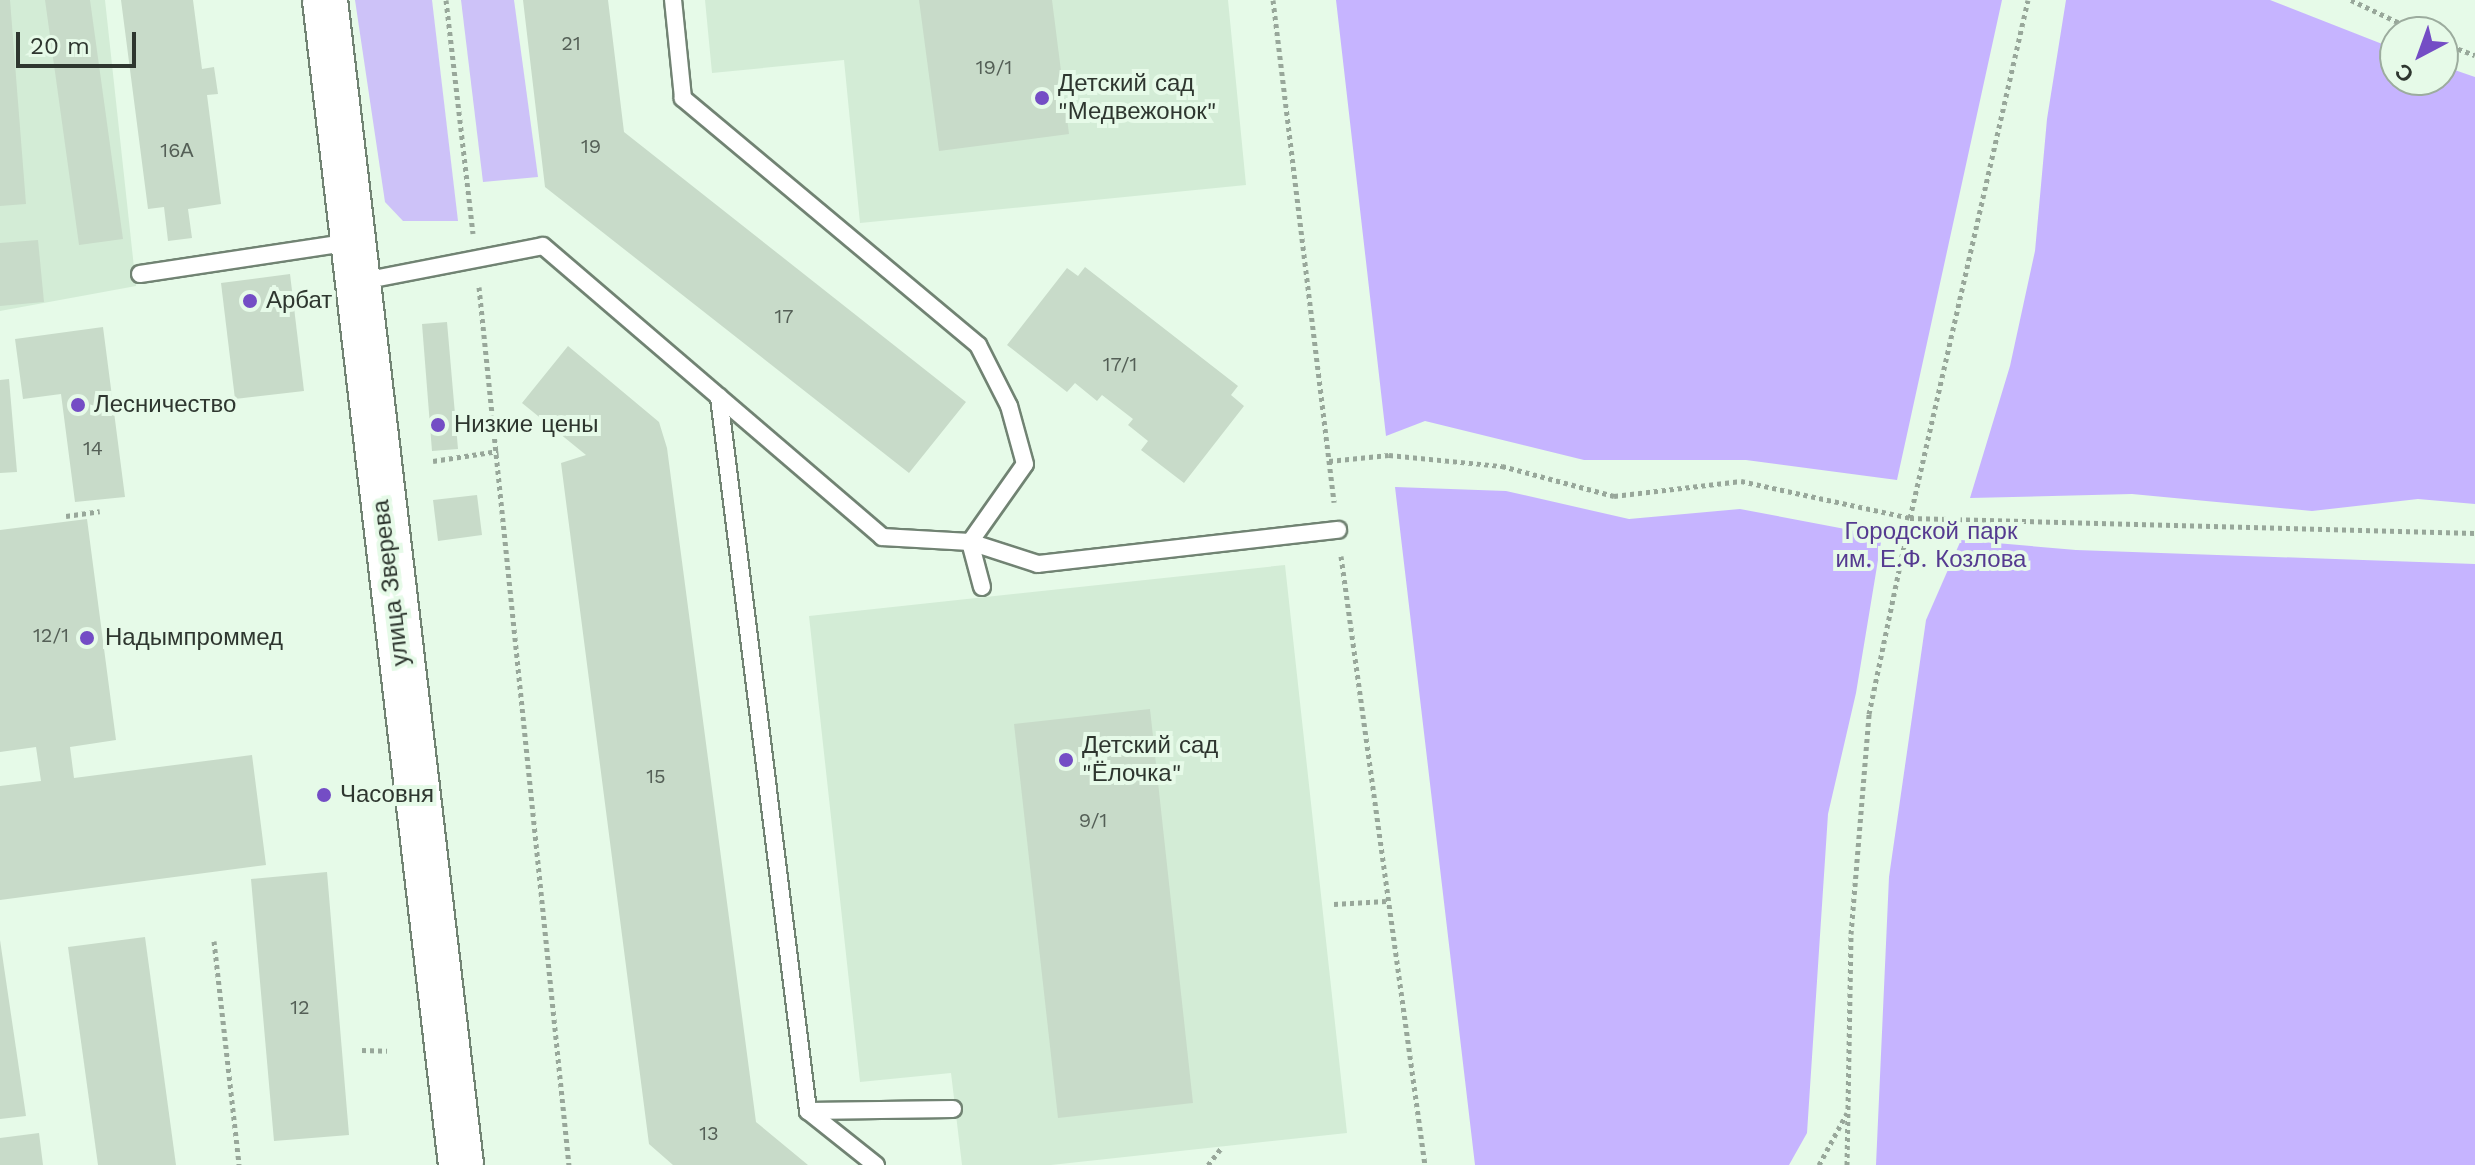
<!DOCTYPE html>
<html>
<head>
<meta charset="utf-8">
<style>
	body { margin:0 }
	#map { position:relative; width:2475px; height:1165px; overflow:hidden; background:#e6fae8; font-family:"Work Sans",sans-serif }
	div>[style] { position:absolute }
	.built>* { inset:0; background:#d3ecd6 }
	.green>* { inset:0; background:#cdc2f8 }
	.forest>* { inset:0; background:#c6b4ff }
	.building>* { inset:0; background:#c8dbc9 }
	.path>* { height:5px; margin-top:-2.5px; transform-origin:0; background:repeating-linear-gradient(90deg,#98a79a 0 4px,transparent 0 8px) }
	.roads { filter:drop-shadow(2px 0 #718373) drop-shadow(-2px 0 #718373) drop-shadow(0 2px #718373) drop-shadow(0 -2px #718373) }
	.lane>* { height:16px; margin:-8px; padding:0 8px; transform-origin:8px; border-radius:8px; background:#fff }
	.secondary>* { height:44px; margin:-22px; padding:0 22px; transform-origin:22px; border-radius:22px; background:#fff }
	.dots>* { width:22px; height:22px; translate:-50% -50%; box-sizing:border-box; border:4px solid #e6fae8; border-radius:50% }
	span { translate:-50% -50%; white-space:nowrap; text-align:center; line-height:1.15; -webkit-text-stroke:8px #e6fae8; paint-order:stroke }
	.number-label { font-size:20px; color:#545f56 }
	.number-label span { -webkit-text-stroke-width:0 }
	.poi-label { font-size:24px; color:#2e362f }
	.left { translate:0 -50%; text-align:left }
	.park-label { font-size:24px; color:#553a90 }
	.street-label { font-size:24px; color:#2e362f }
	.north { position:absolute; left:2379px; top:16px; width:80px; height:80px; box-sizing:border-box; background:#e6fae8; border:2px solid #9cac9e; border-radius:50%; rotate:221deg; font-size:22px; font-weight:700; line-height:32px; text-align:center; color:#2e362f }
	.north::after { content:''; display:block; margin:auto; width:28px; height:36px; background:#744dc5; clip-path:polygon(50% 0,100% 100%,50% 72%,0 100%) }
	.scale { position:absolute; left:16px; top:32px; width:120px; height:36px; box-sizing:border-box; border:4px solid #2e362f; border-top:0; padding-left:10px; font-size:24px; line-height:28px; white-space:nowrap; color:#2e362f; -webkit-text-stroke:6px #e6fae8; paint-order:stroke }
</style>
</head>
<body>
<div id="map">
	<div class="built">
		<div style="clip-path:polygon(0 0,105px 0,136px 286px,0 311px)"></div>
		<div style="clip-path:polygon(705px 0,1228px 0,1246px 185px,860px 223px,844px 60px,712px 73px)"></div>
		<div style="clip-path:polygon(1285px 565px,1347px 1133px,1051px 1165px,962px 1165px,951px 1073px,860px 1082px,809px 616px)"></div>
	</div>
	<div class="green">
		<div style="clip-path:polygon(355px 0,432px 0,458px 221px,403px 221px,385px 202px)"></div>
		<div style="clip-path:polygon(461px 0,514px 0,538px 177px,483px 182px)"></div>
	</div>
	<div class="forest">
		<div style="clip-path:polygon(1336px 0,2002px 0,1897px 480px,1746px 460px,1584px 460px,1425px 421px,1386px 436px)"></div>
		<div style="clip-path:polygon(2066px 0,2270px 0,2395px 49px,2395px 80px,2443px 80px,2443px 66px,2475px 77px,2475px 504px,2418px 499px,2312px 511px,2132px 494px,1970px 498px,2010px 366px,2035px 251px,2047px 119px)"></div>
		<div style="clip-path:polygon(1395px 487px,1506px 491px,1629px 519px,1740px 509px,1882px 536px,1856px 693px,1828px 814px,1807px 1133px,1789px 1165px,1475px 1165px)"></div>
		<div style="clip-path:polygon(1961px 540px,2076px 550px,2475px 564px,2475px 1165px,1876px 1165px,1889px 877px,1926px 620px)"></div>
	</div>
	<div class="building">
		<div style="clip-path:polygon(0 0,10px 0,26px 204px,0 206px)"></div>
		<div style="clip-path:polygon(45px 0,90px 0,123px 239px,79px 245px)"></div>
		<div style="clip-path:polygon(121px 0,193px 0,202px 69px,214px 67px,218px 94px,207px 95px,221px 204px,188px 209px,192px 238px,168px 241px,164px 207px,148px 209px)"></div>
		<div style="clip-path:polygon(523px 0,608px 0,624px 132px,966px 402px,909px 473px,545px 187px)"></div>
		<div style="clip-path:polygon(919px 0,1052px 0,1069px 134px,939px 151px)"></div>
		<div style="clip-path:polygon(38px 240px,44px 302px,0 306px,0 243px)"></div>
		<div style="clip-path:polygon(1085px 267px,1238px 386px,1231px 395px,1244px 406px,1184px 483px,1141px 450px,1148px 441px,1128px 425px,1133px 419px,1102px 395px,1097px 401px,1075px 383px,1067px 392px,1007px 345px,1067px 268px,1078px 276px)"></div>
		<div style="clip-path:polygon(290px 274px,304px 391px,235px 399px,221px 283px)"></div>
		<div style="clip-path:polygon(447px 322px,458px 449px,432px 451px,422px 324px)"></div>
		<div style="clip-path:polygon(103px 327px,125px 497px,75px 502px,61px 394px,23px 399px,15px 339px)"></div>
		<div style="clip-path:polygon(568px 346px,659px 422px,667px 448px,756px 1122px,808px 1165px,673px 1165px,649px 1144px,561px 463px,586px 455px,522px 403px)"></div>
		<div style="clip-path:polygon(9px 379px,17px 472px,0 473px,0 380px)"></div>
		<div style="clip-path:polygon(477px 495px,482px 535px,438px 541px,433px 500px)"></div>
		<div style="clip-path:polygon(87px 519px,116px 740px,70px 747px,74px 778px,252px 755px,266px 865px,0 900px,0 786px,41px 781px,36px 747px,0 752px,0 530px)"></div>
		<div style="clip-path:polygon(1150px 709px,1193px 1103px,1058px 1118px,1014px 724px)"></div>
		<div style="clip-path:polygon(327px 872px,349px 1135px,274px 1141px,251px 879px)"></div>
		<div style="clip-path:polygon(145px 937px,176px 1165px,98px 1165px,68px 947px)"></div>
		<div style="clip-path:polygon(0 940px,26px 1116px,0 1119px)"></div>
		<div style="clip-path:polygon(39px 1133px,43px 1165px,0 1165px,0 1138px)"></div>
	</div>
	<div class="path">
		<div style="left:446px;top:0;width:235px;rotate:83.4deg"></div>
		<div style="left:1273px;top:0;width:506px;rotate:83.07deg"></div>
		<div style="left:2351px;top:0;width:75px;rotate:25.2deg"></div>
		<div style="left:2443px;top:43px;width:34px;rotate:21deg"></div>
		<div style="left:479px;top:287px;width:883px;rotate:84.15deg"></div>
		<div style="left:433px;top:461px;width:66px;rotate:-8.7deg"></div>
		<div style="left:1329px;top:461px;width:60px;rotate:-5.7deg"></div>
		<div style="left:1389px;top:455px;width:114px;rotate:5.6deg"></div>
		<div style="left:1502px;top:466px;width:116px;rotate:15deg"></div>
		<div style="left:1614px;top:496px;width:128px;rotate:-6.7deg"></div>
		<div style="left:1741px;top:481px;width:173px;rotate:12.3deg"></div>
		<div style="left:1910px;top:518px;width:531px;rotate:-77.17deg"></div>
		<div style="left:66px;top:516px;width:34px;rotate:-8deg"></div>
		<div style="left:1341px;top:556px;width:615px;rotate:82.15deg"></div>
		<div style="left:1334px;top:904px;width:52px;rotate:-3.3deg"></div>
		<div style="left:214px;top:941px;width:225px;rotate:83.6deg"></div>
		<div style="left:362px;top:1050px;width:25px;rotate:2deg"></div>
		<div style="left:1208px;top:1165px;width:23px;rotate:-52deg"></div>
		<div style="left:1819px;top:1165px;width:59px;rotate:-61.7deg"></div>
		<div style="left:1847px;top:1165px;width:231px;rotate:-89deg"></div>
		<div style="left:1851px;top:934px;width:221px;rotate:-85.3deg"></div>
		<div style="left:1869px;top:714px;width:200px;rotate:-78.2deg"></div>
		<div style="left:1910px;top:518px;width:565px;rotate:1.52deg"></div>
	</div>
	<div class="roads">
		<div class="lane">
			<div style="left:140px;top:274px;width:214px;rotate:-8.6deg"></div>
			<div style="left:358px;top:282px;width:188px;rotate:-11deg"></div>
			<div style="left:543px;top:246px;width:447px;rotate:40.6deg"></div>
			<div style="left:882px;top:537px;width:88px;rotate:3.3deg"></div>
			<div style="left:970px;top:542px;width:95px;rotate:-54.8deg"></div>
			<div style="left:1025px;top:464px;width:60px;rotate:-105.4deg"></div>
			<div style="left:1009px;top:406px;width:68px;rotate:-116.9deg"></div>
			<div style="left:978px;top:345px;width:385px;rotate:-140.1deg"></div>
			<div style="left:683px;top:98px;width:99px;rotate:-95.8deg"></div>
			<div style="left:719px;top:397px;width:720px;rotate:82.89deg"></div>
			<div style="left:808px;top:1111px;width:87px;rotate:38.5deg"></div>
			<div style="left:982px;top:587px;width:47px;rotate:-104.9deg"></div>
			<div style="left:970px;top:542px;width:71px;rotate:17.9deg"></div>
			<div style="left:1038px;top:564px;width:302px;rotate:-6.5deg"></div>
			<div style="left:808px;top:1111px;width:145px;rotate:-0.8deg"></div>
		</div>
		<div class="secondary">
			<div style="left:325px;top:0;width:1173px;rotate:83.34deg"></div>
		</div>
	</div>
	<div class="dots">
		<div style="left:1042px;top:98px;background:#744dc5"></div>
		<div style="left:250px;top:301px;background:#744dc5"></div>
		<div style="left:78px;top:405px;background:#744dc5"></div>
		<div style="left:438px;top:425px;background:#744dc5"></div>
		<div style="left:87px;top:638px;background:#744dc5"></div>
		<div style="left:1066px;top:760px;background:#744dc5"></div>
		<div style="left:324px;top:795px;background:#744dc5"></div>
	</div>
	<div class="number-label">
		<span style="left:571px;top:43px">21</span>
		<span style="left:994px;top:67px">19/1</span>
		<span style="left:591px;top:146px">19</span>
		<span style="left:177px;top:150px">16А</span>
		<span style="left:784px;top:316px">17</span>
		<span style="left:1120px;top:364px">17/1</span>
		<span style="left:93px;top:448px">14</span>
		<span style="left:51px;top:635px">12/1</span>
		<span style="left:656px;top:776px">15</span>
		<span style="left:1093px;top:820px">9/1</span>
		<span style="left:300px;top:1007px">12</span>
		<span style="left:709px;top:1133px">13</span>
	</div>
	<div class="poi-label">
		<span class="left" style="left:1058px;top:98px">Детский сад<br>"Медвежонок"</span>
		<span class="left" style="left:266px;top:301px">Арбат</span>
		<span class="left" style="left:94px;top:405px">Лесничество</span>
		<span class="left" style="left:454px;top:425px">Низкие цены</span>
		<span class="left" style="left:105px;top:638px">Надымпроммед</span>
		<span class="left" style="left:1082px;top:760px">Детский сад<br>"Ёлочка"</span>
		<span class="left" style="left:340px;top:795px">Часовня</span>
	</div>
	<div class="park-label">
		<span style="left:1931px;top:546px">Городской парк<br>им. Е.Ф. Козлова</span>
	</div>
	<div class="street-label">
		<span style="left:391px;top:583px;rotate:-97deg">улица Зверева</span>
	</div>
	<div class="north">С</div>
	<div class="scale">20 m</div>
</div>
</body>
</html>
